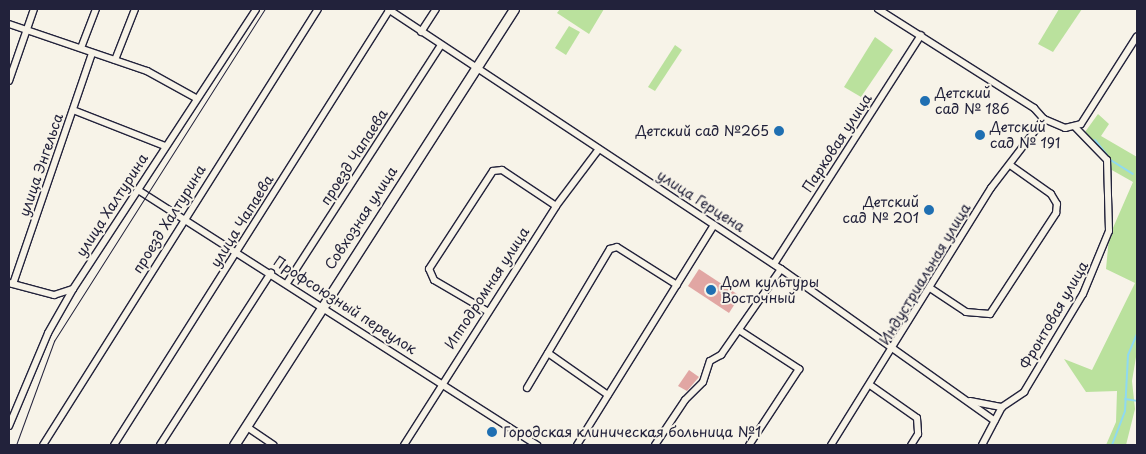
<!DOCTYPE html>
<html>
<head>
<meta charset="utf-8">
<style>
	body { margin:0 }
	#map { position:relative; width:1146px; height:454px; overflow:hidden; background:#f7f3e8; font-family:"Playpen Sans",sans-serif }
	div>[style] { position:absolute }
	.green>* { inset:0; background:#bae19d }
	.stream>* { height:2px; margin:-1px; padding:0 1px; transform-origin:1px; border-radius:1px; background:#8fd9f0 }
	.building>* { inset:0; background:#e1a6a3 }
	.roads { filter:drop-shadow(1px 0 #22223b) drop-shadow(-1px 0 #22223b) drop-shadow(0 1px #22223b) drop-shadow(0 -1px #22223b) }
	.street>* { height:6px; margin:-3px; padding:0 3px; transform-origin:3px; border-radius:3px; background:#f7f3e8 }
	.secondary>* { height:9px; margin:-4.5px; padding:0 4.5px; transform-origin:4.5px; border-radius:4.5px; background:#f7f3e8 }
	.tram>* { height:1px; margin:-0.5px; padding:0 0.5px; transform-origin:0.5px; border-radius:0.5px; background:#22223b }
	.dots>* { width:14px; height:14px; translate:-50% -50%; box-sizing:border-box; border:2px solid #f7f3e8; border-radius:50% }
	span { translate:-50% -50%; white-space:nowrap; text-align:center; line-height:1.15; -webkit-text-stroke:4px #f7f3e8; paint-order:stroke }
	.poi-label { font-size:14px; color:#22223b }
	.left { translate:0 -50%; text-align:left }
	.right { translate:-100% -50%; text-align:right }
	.street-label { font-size:14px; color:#22223b }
	.frame { position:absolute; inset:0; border:10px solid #22223b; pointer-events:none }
</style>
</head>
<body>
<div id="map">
	<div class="green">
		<div style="clip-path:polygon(560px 9px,604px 9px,589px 34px,557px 13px)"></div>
		<div style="clip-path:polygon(1059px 9px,1082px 9px,1053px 52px,1038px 44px)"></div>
		<div style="clip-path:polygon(569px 26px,580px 32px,566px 55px,555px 48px)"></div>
		<div style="clip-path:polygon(875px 37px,893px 50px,861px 97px,844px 87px)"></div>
		<div style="clip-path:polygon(675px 45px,682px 50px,655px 91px,648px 87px)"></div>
		<div style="clip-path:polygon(1098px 114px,1109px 124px,1101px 136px,1137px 157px,1137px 351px,1132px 381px,1135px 409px,1126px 445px,1106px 445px,1116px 422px,1117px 391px,1086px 392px,1064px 359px,1092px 370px,1135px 283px,1106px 269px,1109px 237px,1133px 182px,1110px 169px,1105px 154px,1085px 132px)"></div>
	</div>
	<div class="stream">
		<div style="left:1095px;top:140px;width:19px;rotate:51deg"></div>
		<div style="left:1109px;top:159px;width:28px;rotate:32deg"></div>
		<div style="left:1125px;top:399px;width:12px;rotate:9deg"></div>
		<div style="left:1112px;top:445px;width:36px;rotate:-69deg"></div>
		<div style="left:1125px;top:411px;width:56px;rotate:-86.9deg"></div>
		<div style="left:1128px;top:355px;width:23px;rotate:-67deg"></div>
	</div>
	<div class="building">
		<div style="clip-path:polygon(699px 269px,740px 296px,729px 313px,688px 286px)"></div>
		<div style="clip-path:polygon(689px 370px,699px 377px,687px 391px,678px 386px)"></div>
	</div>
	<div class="roads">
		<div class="street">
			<div style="left:388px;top:9px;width:471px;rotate:33.5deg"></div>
			<div style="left:781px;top:269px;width:262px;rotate:35.4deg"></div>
			<div style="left:878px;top:9px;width:185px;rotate:32.4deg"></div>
			<div style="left:1034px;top:108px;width:15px;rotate:48deg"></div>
			<div style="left:1044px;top:119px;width:23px;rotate:23deg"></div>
			<div style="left:1065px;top:128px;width:16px;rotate:-14deg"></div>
			<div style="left:1081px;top:124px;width:104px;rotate:-57.5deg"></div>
			<div style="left:9px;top:24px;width:146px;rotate:18.8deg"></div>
			<div style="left:147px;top:71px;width:56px;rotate:28.9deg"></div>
			<div style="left:421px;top:32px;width:27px;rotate:-57deg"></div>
			<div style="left:81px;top:48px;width:42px;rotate:-69deg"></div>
			<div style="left:115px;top:60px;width:55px;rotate:-68.6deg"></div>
			<div style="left:9px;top:81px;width:76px;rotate:-70.9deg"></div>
			<div style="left:73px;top:110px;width:99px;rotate:21.4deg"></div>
			<div style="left:138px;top:190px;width:474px;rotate:32.6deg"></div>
			<div style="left:774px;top:264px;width:272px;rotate:-57.3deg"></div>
			<div style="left:9px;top:283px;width:47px;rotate:14.9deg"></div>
			<div style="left:54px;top:295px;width:20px;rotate:-18deg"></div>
			<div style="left:287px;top:283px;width:283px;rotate:-57.1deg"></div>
			<div style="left:13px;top:284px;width:244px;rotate:-71.1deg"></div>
			<div style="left:930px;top:288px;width:43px;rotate:33.7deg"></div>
			<div style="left:966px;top:312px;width:24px;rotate:5deg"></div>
			<div style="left:990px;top:314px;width:121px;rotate:-56.8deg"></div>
			<div style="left:1056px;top:213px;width:9px;rotate:-84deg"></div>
			<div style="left:1057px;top:204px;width:12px;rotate:-121deg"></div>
			<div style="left:1051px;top:194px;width:50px;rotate:-144.7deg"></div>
			<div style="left:487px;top:311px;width:61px;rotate:-149.7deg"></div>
			<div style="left:434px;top:280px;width:12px;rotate:-114deg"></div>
			<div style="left:429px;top:269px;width:117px;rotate:-56.9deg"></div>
			<div style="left:493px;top:171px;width:9px;rotate:-6deg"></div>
			<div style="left:502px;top:170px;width:65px;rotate:33.7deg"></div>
			<div style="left:739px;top:330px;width:72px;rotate:33deg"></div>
			<div style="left:799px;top:369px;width:91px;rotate:123.3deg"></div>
			<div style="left:548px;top:353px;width:73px;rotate:35deg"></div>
			<div style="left:870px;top:385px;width:57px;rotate:35.1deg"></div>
			<div style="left:917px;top:418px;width:16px;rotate:86deg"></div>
			<div style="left:918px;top:434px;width:13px;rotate:122deg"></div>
			<div style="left:527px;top:388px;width:162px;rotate:-59.2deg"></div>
			<div style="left:610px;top:249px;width:7px;rotate:-16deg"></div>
			<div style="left:617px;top:247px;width:71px;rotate:32.3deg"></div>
			<div style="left:970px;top:401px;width:33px;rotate:11deg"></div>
			<div style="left:9px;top:426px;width:101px;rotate:-67.2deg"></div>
			<div style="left:48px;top:333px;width:51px;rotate:-60.4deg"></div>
			<div style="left:73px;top:289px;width:334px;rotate:-56.8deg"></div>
			<div style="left:247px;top:427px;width:32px;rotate:34deg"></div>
			<div style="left:43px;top:445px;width:515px;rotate:-57.76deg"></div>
			<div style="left:114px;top:445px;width:516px;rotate:-57.67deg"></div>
			<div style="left:160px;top:445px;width:205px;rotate:-57.2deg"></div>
			<div style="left:404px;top:445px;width:283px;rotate:-57.5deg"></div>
			<div style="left:556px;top:206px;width:71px;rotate:-53deg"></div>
			<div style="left:577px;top:445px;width:259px;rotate:-58.1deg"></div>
			<div style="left:655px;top:445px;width:54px;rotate:-56.3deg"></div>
			<div style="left:685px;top:400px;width:25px;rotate:-45deg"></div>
			<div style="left:703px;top:382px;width:22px;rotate:-72deg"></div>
			<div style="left:710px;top:361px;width:13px;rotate:-29deg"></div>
			<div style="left:721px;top:355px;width:105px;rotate:-55.1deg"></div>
			<div style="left:831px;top:445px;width:303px;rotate:-58.1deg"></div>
			<div style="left:991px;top:188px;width:87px;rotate:-52.5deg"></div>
			<div style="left:982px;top:445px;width:43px;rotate:-62.2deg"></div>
			<div style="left:1002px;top:407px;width:27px;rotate:-34deg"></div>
			<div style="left:1024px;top:392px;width:114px;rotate:-59deg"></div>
			<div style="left:1083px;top:294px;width:68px;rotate:-67.6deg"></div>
			<div style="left:1109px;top:231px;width:71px;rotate:-91.6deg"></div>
			<div style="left:1107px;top:160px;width:47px;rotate:-134.1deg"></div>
		</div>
		<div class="secondary">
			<div style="left:234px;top:445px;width:518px;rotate:-57.29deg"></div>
		</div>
	</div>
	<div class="tram">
		<div style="left:16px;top:445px;width:111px;rotate:-69.9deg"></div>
		<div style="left:54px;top:341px;width:393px;rotate:-57.6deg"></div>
	</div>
	<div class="dots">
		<div style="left:925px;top:101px;background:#1f6fb2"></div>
		<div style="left:779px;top:131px;background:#1f6fb2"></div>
		<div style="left:980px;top:135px;background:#1f6fb2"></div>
		<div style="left:929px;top:210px;background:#1f6fb2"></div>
		<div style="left:711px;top:290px;background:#1f6fb2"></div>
		<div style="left:492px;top:432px;background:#1f6fb2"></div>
	</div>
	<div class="poi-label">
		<span class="left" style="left:935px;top:101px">Детский<br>сад № 186</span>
		<span class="left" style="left:990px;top:135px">Детский<br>сад № 191</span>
		<span class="right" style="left:769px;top:131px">Детский сад №265</span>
		<span class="right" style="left:919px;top:210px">Детский<br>сад № 201</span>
		<span class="left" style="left:721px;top:290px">Дом культуры<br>Восточный</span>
		<span class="left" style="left:503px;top:432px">Городская клиническая больница №1</span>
	</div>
	<div class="street-label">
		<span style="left:837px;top:143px;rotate:-57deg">Парковая улица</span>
		<span style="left:354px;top:157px;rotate:-57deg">проезд Чапаева</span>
		<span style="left:41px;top:165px;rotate:-71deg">улица Энгельса</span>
		<span style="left:701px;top:201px;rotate:33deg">улица Герцена</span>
		<span style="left:112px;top:205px;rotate:-57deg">улица Халтурина</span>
		<span style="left:361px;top:218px;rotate:-57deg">Совхозная улица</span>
		<span style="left:169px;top:219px;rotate:-58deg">проезд Халтурина</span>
		<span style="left:242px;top:221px;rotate:-58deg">улица Чапаева</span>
		<span style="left:925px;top:274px;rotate:-59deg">Индустриальная улица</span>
		<span style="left:487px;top:288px;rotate:-57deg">Ипподромная улица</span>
		<span style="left:345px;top:305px;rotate:33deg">Профсоюзный переулок</span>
		<span style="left:1054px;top:315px;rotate:-60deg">Фронтовая улица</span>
	</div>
	<div class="frame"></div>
</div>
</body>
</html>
